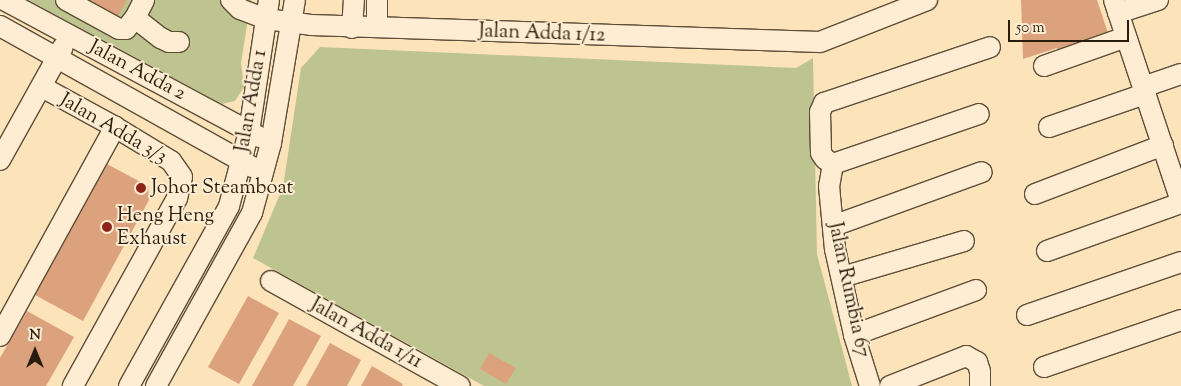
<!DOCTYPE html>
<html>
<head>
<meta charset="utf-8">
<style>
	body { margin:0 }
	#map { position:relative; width:1181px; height:386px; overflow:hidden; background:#fde3ba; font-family:"Sorts Mill Goudy",serif }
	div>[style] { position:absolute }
	.green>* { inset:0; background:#bec490 }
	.building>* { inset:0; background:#dca27e }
	.roads { filter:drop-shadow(1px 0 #5d4e38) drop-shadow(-1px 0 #5d4e38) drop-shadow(0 1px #5d4e38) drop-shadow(0 -1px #5d4e38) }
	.minor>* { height:20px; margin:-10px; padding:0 10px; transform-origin:10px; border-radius:10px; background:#feedd2 }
	.dots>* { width:14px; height:14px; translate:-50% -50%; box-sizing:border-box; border:2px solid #feedd2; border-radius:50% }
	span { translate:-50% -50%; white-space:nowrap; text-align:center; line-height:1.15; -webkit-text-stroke:4px #feedd2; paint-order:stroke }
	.street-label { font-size:20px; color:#281d0d }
	.poi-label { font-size:20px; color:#281d0d }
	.left { translate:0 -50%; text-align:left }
	.north { position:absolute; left:10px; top:326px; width:50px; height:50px; -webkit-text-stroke:4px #feedd2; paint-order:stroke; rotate:0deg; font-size:14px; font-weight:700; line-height:20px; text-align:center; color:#281d0d }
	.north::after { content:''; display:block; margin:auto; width:18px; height:22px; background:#281d0d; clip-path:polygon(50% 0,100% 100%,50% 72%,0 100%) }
	.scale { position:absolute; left:1008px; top:20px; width:121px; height:22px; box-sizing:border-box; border:2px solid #281d0d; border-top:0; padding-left:6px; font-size:15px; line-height:18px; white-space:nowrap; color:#281d0d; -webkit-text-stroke:4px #feedd2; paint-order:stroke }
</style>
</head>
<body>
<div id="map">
	<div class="green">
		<div style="clip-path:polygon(28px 0,251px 0,241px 63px,244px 87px,235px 101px,222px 104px)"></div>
		<div style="clip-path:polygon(320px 47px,796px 68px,813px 58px,817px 254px,852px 386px,484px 386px,253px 258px,283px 187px,301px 68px)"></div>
	</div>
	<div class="building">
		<div style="clip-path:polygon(86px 0,127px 0,114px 23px)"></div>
		<div style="clip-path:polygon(1021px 0,1097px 0,1110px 39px,1060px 55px,1057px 48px,1023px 59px)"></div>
		<div style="clip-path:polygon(107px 164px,148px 186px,149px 200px,83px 321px,35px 295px)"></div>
		<div style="clip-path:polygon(248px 296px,279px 313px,239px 384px,208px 367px)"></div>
		<div style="clip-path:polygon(27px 311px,74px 337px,46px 386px,0 386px,0 358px)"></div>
		<div style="clip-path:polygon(289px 319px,321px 336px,293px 386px,252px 386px)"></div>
		<div style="clip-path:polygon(330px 343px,361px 360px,347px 386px,306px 386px)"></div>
		<div style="clip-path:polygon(489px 353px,516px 368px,506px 384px,480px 369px)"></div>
		<div style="clip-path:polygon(372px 366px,403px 384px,402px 386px,361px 386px)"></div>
	</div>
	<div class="roads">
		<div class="minor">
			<div style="left:4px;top:0;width:290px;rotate:28.2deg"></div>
			<div style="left:66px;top:0;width:60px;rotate:28.7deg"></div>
			<div style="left:119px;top:29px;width:7px"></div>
			<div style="left:126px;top:29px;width:14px;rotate:-51deg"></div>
			<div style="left:135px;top:18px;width:20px;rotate:-63deg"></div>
			<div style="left:231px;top:0;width:13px;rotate:45deg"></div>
			<div style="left:240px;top:9px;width:28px;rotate:21deg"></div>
			<div style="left:266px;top:19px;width:45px;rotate:7.6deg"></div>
			<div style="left:311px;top:25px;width:509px;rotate:1.91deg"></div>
			<div style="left:820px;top:42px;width:115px;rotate:-21.4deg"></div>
			<div style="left:1114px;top:0;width:212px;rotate:71.6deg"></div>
			<div style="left:1118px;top:13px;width:42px;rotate:-18deg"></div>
			<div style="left:135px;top:18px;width:33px;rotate:38deg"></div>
			<div style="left:161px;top:38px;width:9px;rotate:27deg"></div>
			<div style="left:169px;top:42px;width:10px"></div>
			<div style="left:0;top:26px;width:289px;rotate:29.2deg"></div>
			<div style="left:377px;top:27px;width:27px;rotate:-90deg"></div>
			<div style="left:352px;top:28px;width:28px;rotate:-86deg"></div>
			<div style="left:1044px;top:66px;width:87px;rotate:-19.5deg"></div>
			<div style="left:42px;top:87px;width:83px;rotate:28.7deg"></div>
			<div style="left:115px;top:127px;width:66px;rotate:31.3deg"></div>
			<div style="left:171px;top:161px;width:19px;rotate:55deg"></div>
			<div style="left:182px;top:177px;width:22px;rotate:103deg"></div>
			<div style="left:177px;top:198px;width:215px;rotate:119deg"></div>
			<div style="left:1143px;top:87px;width:40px;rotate:-18.9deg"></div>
			<div style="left:1049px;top:127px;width:102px;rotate:-19deg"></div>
			<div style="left:0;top:160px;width:129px;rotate:-60.9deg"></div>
			<div style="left:833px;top:164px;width:9px;rotate:-148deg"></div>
			<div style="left:825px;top:159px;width:7px;rotate:-124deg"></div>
			<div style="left:821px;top:153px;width:41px;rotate:-91.4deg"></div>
			<div style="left:820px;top:112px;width:10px;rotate:-66deg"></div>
			<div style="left:824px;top:103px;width:175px;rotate:-18.6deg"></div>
			<div style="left:833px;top:164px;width:22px;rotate:100deg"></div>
			<div style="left:829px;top:186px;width:63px;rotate:84.6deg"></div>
			<div style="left:835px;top:249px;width:88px;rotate:77.5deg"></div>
			<div style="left:854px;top:335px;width:53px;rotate:72.6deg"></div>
			<div style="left:833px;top:164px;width:154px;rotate:-18.9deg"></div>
			<div style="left:1035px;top:194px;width:137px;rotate:-20.9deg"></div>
			<div style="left:833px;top:226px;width:158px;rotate:-19.9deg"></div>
			<div style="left:1047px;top:251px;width:142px;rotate:-19.7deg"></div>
			<div style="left:842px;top:277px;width:127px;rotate:-16.4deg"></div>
			<div style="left:271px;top:281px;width:216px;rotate:29.1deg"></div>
			<div style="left:1027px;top:315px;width:163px;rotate:-19deg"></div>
			<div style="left:854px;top:335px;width:130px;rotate:-20.2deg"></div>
			<div style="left:0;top:336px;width:239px;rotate:-61.2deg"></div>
			<div style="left:1044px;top:367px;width:145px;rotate:-18.9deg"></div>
			<div style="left:129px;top:386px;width:206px;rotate:-60.9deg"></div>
			<div style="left:229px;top:206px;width:77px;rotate:-74.9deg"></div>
			<div style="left:249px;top:132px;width:134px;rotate:-81.4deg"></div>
			<div style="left:156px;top:386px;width:198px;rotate:-61deg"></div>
			<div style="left:252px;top:213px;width:73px;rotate:-74.8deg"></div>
			<div style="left:271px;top:143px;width:145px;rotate:-80.5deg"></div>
			<div style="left:890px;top:386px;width:82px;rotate:-21.5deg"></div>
			<div style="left:966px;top:356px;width:13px;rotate:29deg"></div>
			<div style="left:977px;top:362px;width:9px;rotate:72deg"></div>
			<div style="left:980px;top:371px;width:15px;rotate:90deg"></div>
		</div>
	</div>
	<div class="dots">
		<div style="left:141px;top:188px;background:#8f2418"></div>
		<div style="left:107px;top:227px;background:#8f2418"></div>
	</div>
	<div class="street-label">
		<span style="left:542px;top:34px;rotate:2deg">Jalan Adda 1/12</span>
		<span style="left:137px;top:71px;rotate:28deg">Jalan Adda 2</span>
		<span style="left:252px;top:101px;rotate:-80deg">Jalan Adda 1</span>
		<span style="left:113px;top:129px;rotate:30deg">Jalan Adda 3/3</span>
		<span style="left:848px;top:290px;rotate:78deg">Jalan Rumbia 67</span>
		<span style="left:366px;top:334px;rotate:29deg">Jalan Adda 1/11</span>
	</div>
	<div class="poi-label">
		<span class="left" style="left:151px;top:188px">Johor Steamboat</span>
		<span class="left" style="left:117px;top:228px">Heng Heng<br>Exhaust</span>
	</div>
	<div class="north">N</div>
	<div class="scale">50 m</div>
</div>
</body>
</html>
